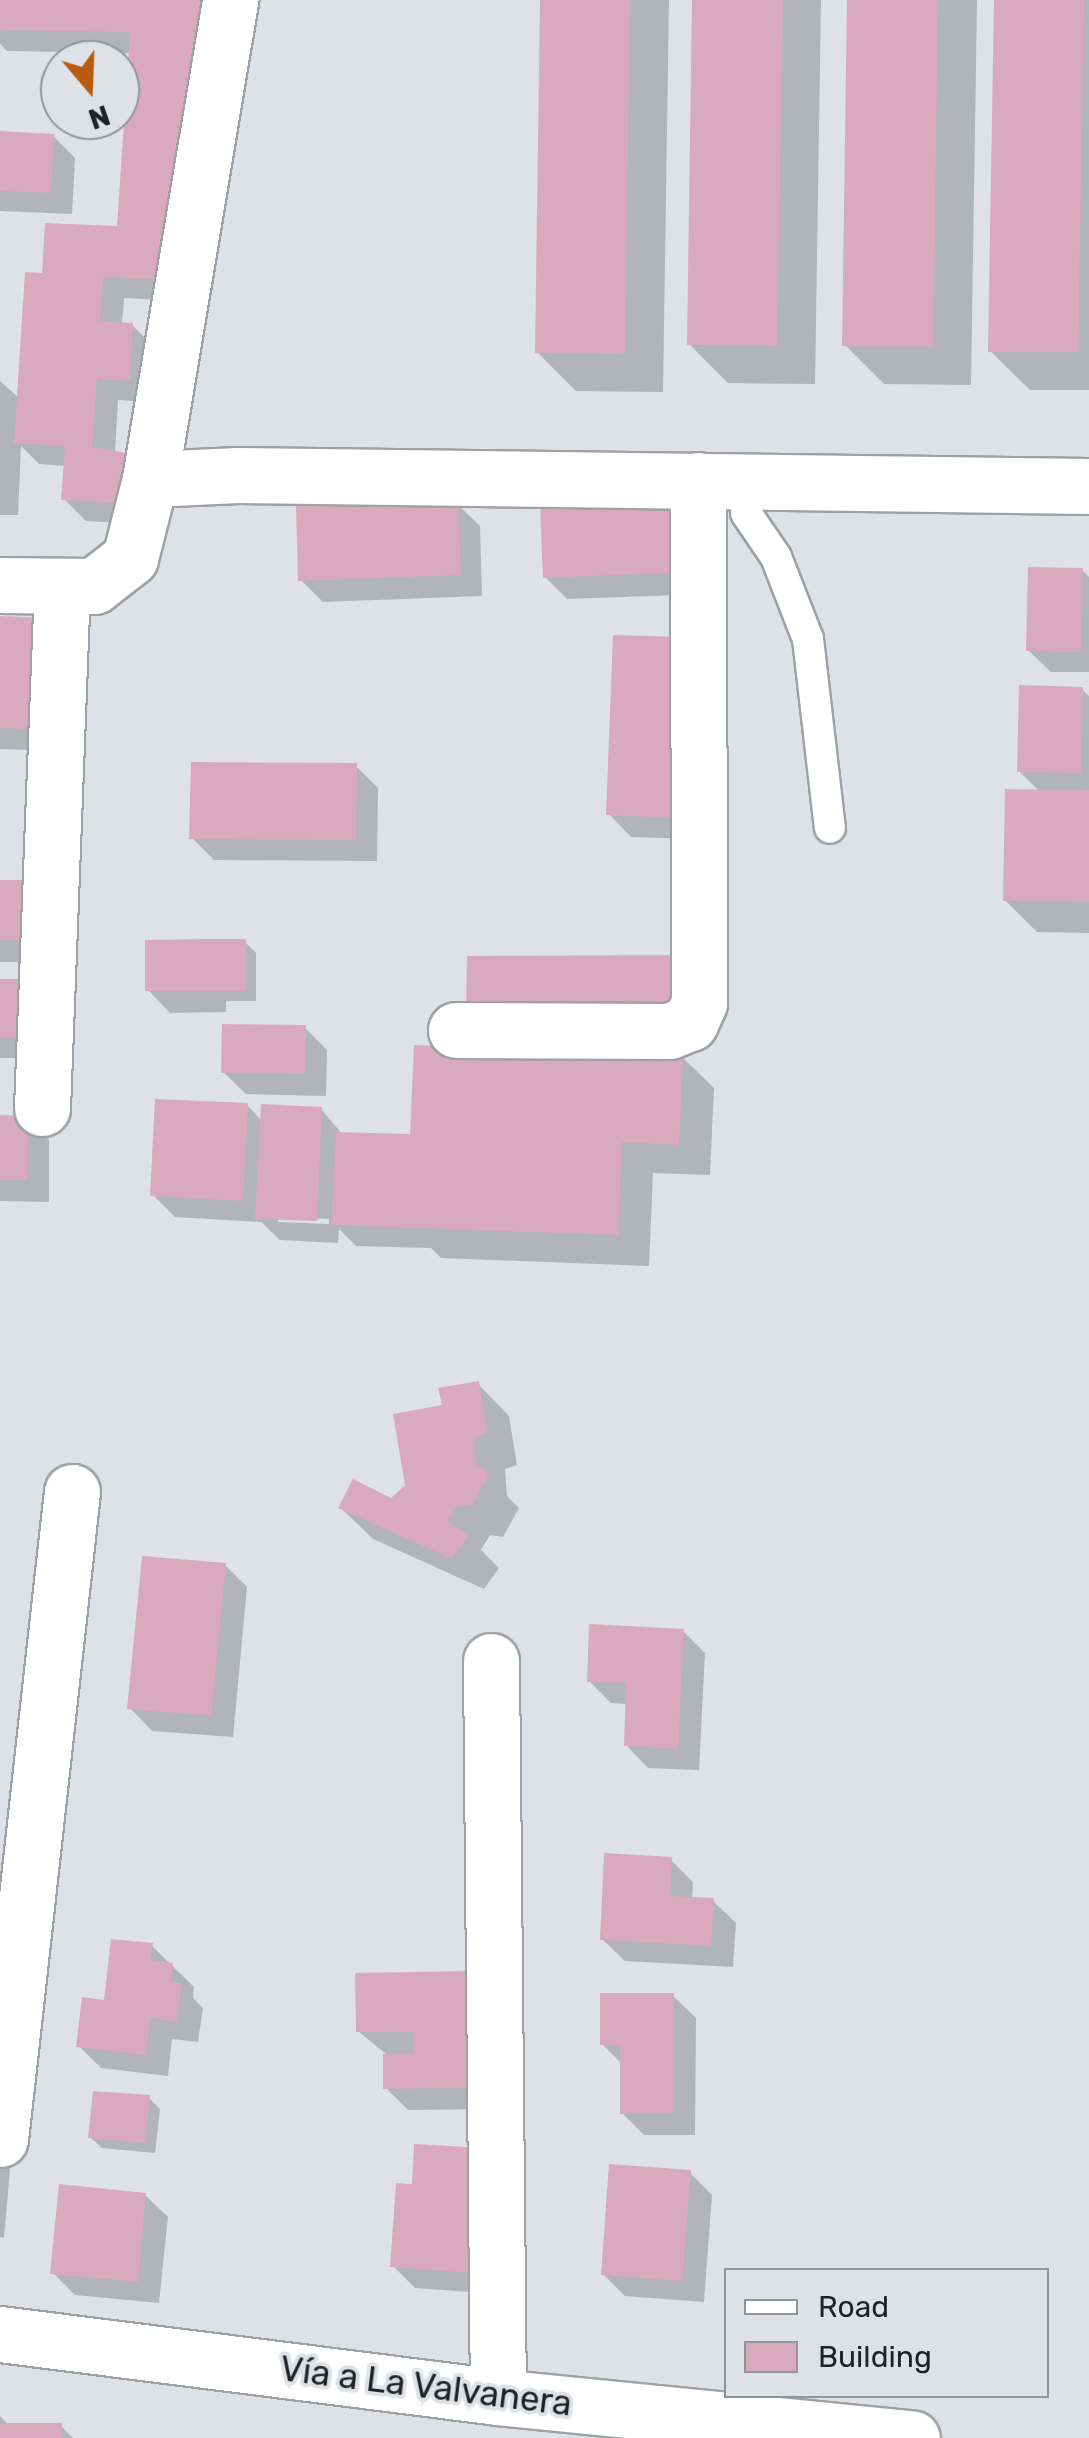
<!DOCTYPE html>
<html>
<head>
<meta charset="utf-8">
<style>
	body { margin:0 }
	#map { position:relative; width:1089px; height:2438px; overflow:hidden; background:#dee2e6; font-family:Rubik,sans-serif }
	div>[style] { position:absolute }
	.shadow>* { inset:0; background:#0003 }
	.building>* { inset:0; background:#d9aabc }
	.roads { filter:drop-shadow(2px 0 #9ea1a5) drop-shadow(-2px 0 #9ea1a5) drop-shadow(0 2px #9ea1a5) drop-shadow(0 -2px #9ea1a5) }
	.service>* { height:30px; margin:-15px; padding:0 15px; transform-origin:15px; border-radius:15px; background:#fff }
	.minor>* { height:55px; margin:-27.5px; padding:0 27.5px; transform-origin:27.5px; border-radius:27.5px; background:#fff }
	span { translate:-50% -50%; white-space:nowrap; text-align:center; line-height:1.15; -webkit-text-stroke:8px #dee2e6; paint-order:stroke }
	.street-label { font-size:35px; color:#202223 }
	.legend { position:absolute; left:724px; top:2268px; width:325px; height:130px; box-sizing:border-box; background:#dee2e6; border:2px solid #929598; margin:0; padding:12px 18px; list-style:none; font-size:30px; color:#202223 }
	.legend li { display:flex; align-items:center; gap:20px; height:50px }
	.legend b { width:50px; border:2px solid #929598 }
	.north { position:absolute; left:40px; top:40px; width:100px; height:100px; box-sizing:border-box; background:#dee2e6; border:2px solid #929598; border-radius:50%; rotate:161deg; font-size:28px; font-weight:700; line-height:40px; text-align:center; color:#202223 }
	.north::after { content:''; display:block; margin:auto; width:35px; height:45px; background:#b95b0f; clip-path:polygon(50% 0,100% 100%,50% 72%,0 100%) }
</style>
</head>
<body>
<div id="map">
	<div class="shadow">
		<div style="clip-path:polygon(0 0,244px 0,183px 301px,124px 298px,122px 325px,132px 325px,155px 348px,151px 402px,118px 400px,115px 453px,148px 478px,142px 524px,86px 521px,64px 499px,66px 466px,39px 464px,21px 446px,18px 515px,0 515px,0 381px,20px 399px,44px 276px,124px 230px,131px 53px,7px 51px,0 44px)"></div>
		<div style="clip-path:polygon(543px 0,669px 0,663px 392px,576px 391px,537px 352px)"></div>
		<div style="clip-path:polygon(694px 0,821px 0,815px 384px,728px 383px,689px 344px)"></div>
		<div style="clip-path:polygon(850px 0,977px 0,971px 385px,884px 384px,845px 345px)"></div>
		<div style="clip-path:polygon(996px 0,1089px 0,1089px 390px,1030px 390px,990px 351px)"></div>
		<div style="clip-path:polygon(0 133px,53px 136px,75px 158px,72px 214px,0 211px)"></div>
		<div style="clip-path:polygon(682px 501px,706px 594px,567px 599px,545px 577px)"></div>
		<div style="clip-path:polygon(457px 504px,480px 526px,482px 596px,323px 602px,301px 580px)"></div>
		<div style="clip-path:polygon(1082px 570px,1089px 577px,1089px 672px,1051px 672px,1028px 650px)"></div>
		<div style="clip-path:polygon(0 618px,68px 751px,0 749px)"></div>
		<div style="clip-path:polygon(615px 637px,698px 839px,631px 837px,609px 814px)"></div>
		<div style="clip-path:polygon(1082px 689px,1089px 696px,1089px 933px,1037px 932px,1005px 900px,1040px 792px,1019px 771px)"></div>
		<div style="clip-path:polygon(356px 766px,378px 788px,377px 861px,214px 860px,192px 838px)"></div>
		<div style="clip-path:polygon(0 883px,55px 962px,0 962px)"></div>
		<div style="clip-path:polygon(245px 942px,256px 953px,256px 1001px,226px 1001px,226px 1012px,170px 1013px,148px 990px)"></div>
		<div style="clip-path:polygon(0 981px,46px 1058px,0 1058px)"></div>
		<div style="clip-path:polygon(305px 1028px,327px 1050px,326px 1096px,246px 1094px,223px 1072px)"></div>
		<div style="clip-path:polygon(evenodd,682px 1057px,714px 1088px,710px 1175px,653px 1173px,649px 1266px,441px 1258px,431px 1248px,356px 1246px,339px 1229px,338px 1243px,280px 1240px,261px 1222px,175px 1217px,153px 1195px,247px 1105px,262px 1121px,321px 1109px,343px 1135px,413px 1140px,682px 1057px,278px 1217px,329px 1219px,329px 1224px,278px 1222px,278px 1217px)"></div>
		<div style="clip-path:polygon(0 1118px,27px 1118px,49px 1140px,49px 1202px,0 1201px)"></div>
		<div style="clip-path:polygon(478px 1384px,509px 1416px,517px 1465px,505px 1469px,507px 1496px,519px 1508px,503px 1537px,490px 1535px,481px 1550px,499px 1568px,484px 1589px,373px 1539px,341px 1508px,391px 1501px,407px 1485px,445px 1406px)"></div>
		<div style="clip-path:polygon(225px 1565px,247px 1587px,233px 1737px,152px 1731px,130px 1708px)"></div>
		<div style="clip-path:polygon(683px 1631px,705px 1653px,699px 1770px,648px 1768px,626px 1745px,628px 1704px,611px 1703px,589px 1681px)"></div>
		<div style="clip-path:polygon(671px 1860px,693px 1882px,692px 1900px,713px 1901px,736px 1923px,733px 1967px,625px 1961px,602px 1939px)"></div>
		<div style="clip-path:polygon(152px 1946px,194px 1987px,193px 1998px,203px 2008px,198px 2042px,172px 2039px,168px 2076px,101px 2068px,79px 2046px)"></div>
		<div style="clip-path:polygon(357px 1976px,492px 2109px,408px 2110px,386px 2088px,386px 2054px,358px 2031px)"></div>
		<div style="clip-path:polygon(673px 1996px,696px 2018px,695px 2135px,644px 2135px,622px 2113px,622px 2064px,602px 2044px)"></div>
		<div style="clip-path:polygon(0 2023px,21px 2044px,4px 2238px,0 2237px)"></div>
		<div style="clip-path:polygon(149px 2098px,160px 2109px,155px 2153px,102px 2148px,91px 2138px)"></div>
		<div style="clip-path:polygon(690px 2173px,712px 2195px,704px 2302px,625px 2296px,603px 2274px)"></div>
		<div style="clip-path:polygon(399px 2186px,496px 2294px,415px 2288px,393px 2266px)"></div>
		<div style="clip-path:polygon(145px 2195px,168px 2217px,159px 2303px,75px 2295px,53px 2273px)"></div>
		<div style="clip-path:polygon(0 2416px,9px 2425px,61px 2426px,73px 2438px,0 2438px)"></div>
	</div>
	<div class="building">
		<div style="clip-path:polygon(0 0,216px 0,196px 203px,167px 201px,162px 280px,103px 277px,100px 321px,133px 323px,130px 381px,97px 379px,92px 447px,126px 453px,121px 503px,61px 500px,65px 446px,14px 443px,25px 272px,42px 273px,45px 223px,117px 226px,130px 32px,0 30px)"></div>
		<div style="clip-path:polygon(540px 0,630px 0,625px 354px,535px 353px)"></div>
		<div style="clip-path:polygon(692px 0,783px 0,777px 346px,687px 345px)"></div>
		<div style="clip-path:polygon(847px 0,938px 0,933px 347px,842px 346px)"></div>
		<div style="clip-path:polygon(994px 0,1084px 0,1078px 352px,988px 352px)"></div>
		<div style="clip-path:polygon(0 131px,54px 134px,51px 193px,0 191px)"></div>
		<div style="clip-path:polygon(683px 499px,685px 572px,543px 578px,540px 504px)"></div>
		<div style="clip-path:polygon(458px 501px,461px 575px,298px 581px,296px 506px)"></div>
		<div style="clip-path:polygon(1028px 567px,1083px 568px,1081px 652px,1026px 651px)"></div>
		<div style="clip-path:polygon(0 616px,51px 618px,47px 730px,0 728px)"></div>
		<div style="clip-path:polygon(613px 635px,684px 637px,676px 818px,606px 815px)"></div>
		<div style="clip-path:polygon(1019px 685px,1083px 687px,1081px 773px,1017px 772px)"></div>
		<div style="clip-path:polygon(191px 762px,357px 763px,356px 840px,189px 839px)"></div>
		<div style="clip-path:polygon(1005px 789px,1089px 790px,1089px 902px,1003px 901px)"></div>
		<div style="clip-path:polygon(0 880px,34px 880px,34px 941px,0 940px)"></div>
		<div style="clip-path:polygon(205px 939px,246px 939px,246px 991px,145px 991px,145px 940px)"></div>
		<div style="clip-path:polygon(687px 955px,687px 1009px,466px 1010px,467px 956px)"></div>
		<div style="clip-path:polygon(0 979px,26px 979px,25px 1037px,0 1037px)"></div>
		<div style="clip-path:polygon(222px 1024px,306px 1025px,305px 1074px,221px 1073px)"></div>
		<div style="clip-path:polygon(414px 1045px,683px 1054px,679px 1145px,622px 1142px,618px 1235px,331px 1225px,336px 1132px,410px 1134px)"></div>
		<div style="clip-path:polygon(155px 1099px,248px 1103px,243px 1201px,150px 1196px)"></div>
		<div style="clip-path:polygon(261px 1104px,322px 1107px,317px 1221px,255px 1219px)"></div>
		<div style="clip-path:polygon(0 1115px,28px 1116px,27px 1180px,0 1180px)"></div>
		<div style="clip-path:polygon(479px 1381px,487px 1434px,474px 1438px,476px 1464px,489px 1474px,472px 1506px,458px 1505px,447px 1522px,469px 1535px,452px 1559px,338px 1508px,353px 1479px,391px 1498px,405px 1485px,393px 1414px,442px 1405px,438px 1388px)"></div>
		<div style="clip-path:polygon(142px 1556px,226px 1563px,211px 1716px,127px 1709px)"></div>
		<div style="clip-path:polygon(589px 1624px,684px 1629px,678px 1749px,624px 1746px,626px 1683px,587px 1682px)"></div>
		<div style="clip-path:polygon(604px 1853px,672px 1857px,670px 1896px,714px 1898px,711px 1946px,600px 1940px)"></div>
		<div style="clip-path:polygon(111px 1939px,153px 1943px,150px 1960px,173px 1963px,171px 1982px,182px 1983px,177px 2022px,150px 2018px,146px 2055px,76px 2047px,82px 1997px,104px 2000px)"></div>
		<div style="clip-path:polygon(469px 1971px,471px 2088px,383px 2089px,383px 2054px,414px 2053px,413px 2032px,356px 2032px,355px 1973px)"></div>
		<div style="clip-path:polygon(600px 1993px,674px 1993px,674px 2113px,620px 2114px,620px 2045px,600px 2045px)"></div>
		<div style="clip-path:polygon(93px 2091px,150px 2095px,145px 2143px,88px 2138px)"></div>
		<div style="clip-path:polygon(414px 2144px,483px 2148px,475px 2273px,390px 2267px,396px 2183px,412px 2184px)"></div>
		<div style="clip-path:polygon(609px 2164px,691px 2170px,682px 2281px,601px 2275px)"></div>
		<div style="clip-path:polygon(59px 2184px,146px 2193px,138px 2282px,50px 2274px)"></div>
		<div style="clip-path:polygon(0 2423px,62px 2423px,62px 2438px,0 2438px)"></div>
	</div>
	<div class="roads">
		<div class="service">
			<div style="left:746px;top:513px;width:53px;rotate:55.7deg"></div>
			<div style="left:776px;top:557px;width:88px;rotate:68.7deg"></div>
			<div style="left:808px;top:639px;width:190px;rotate:83.4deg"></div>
		</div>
		<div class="minor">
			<div style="left:150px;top:479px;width:88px;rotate:-2.6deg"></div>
			<div style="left:238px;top:475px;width:851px;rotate:0.74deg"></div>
			<div style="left:0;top:585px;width:94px;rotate:0.6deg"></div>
			<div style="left:94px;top:586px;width:46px;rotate:-37.9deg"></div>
			<div style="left:130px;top:558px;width:81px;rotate:-75.8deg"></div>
			<div style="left:150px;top:479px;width:486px;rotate:-80.5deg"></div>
			<div style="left:456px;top:1030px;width:213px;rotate:0.3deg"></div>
			<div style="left:669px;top:1031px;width:22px;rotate:-21deg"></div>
			<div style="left:690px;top:1023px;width:22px;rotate:-66deg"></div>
			<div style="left:699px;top:1003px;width:523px;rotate:-90.11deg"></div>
			<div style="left:42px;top:1108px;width:522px;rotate:-87.81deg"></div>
			<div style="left:491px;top:1661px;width:736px;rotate:89.46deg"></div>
			<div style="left:0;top:2139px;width:651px;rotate:-83.65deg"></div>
			<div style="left:0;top:2334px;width:502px;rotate:7.21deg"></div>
			<div style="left:498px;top:2397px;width:416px;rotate:5.7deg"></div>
		</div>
	</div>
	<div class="street-label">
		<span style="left:426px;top:2386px;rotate:7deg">Vía a La Valvanera</span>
	</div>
	<ul class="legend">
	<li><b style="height:12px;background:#fff"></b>Road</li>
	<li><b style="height:28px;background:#d9aabc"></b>Building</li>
	</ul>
	<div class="north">N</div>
</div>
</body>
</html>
